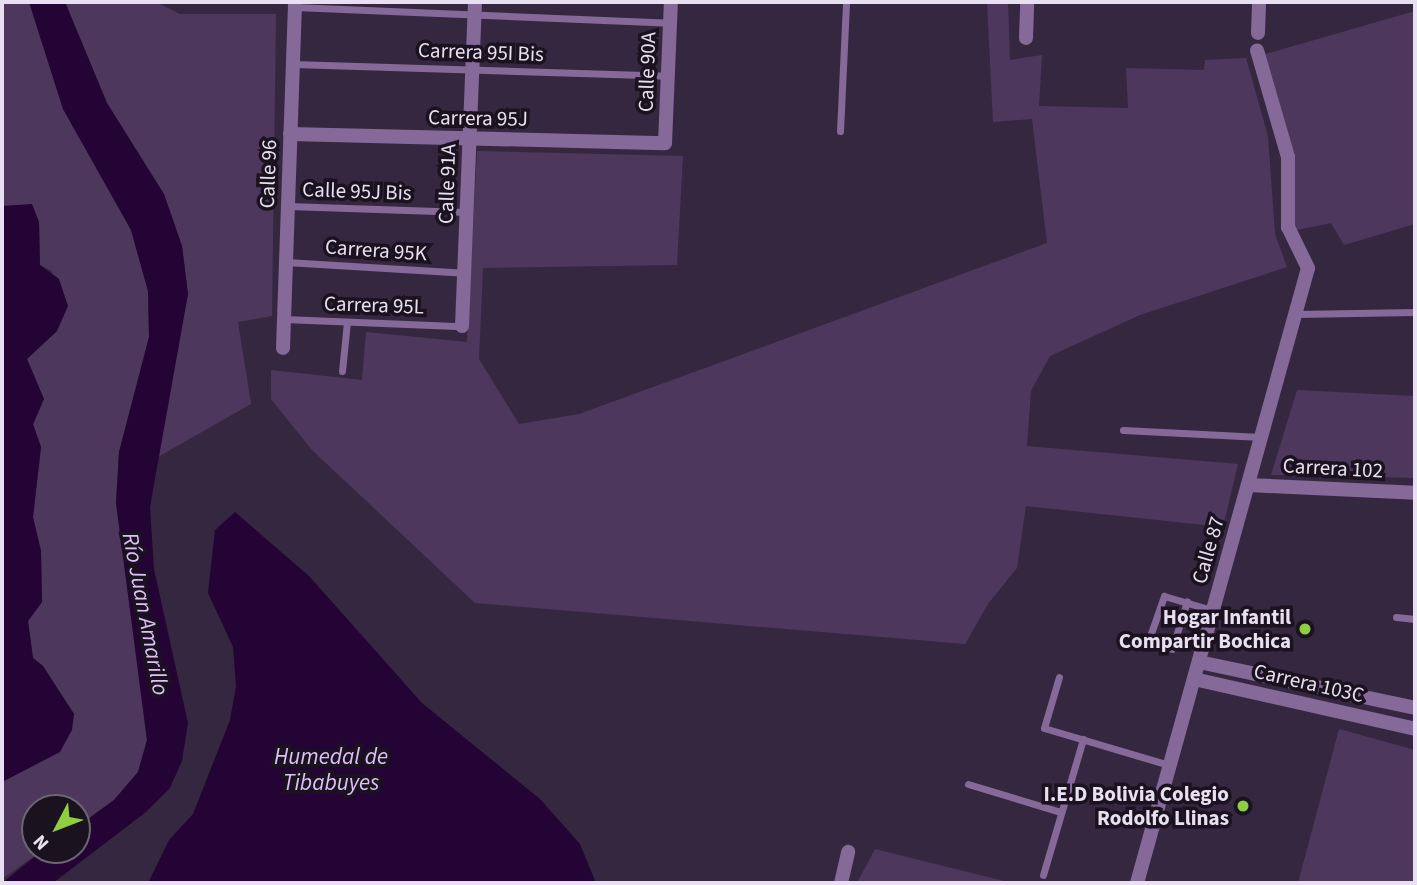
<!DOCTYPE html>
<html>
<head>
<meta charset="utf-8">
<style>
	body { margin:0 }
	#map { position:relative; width:1417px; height:885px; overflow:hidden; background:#362740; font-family:"Source Sans 3",sans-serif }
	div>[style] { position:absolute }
	.green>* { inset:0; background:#4e375d }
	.water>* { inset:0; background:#230434 }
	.lane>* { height:7px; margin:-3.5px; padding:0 3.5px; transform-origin:3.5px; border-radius:3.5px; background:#856999 }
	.street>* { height:14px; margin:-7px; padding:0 7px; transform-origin:7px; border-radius:7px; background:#856999 }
	.dots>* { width:19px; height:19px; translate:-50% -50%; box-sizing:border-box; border:4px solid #1a131f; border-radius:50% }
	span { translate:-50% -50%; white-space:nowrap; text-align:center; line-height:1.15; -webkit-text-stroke:7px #1a131f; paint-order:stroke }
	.street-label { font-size:21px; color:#e8dff0 }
	.poi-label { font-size:21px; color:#e8dff0; font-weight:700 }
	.right { translate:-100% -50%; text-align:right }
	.water-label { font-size:23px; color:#e0bff9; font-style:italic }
	.frame { position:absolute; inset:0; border:4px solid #e8dff0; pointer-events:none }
	.north { position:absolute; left:21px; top:794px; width:70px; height:70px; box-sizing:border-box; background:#1a131f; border:2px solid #6c6573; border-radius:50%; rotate:228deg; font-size:19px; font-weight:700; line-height:28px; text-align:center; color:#e8dff0 }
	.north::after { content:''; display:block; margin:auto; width:24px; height:32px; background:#8fcd41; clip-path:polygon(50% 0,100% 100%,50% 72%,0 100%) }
</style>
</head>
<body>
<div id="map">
	<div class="green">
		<div style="clip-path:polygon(2px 2px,29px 2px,63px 109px,131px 230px,148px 291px,149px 337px,119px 452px,116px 503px,147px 740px,138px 772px,114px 800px,77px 827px,77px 808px,35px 808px,35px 850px,43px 850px,2px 879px,2px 782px,60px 751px,74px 714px,43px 666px,33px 658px,28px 621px,42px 602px,41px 551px,33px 517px,41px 447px,33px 425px,44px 399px,27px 359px,57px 331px,52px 271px,40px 265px,39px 222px,32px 205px,2px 206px)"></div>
		<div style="clip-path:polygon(65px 2px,156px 2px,180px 14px,276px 14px,272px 316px,238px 322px,251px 404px,156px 458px,188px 294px,182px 246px,164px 195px,107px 103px)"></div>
		<div style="clip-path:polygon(987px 2px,1008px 2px,1010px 60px,1042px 55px,1039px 106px,1128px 108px,1126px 68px,1204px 70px,1205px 60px,1246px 58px,1268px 136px,1275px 234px,1287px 267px,1140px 315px,1050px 356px,1031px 391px,1027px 446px,1238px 464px,1223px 527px,1026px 506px,1017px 568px,988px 604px,965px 644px,475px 603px,312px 450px,271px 399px,271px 370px,362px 380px,366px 332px,467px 342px,477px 151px,683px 156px,677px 265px,483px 268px,479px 359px,519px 424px,579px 414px,1047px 243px,1032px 119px,993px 122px)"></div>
		<div style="clip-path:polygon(1415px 11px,1415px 224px,1344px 245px,1331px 223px,1292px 231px,1292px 210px,1262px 55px)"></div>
		<div style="clip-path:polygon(1297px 390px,1415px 396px,1415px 478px,1271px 475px)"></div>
		<div style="clip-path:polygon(1339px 729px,1415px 750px,1415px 883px,1298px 883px)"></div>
		<div style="clip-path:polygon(875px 849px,1012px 883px,857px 883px)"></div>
	</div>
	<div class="water">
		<div style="clip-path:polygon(29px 2px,65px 2px,107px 103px,164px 194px,182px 246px,188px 294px,150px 507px,154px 569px,188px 723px,182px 761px,170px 788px,146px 812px,53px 883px,2px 883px,43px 850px,77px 850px,77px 827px,114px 800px,138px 772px,147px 740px,116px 503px,119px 452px,149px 337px,148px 291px,131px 230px,63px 109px)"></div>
		<div style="clip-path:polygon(32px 204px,39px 222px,40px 265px,59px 279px,68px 306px,57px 331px,27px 359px,44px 399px,33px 424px,41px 447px,33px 517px,41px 551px,42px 602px,28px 621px,33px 658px,43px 666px,74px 714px,72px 730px,60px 752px,2px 782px,2px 206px)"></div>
		<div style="clip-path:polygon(235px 512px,309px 576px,422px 703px,540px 799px,580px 844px,596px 883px,148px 883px,169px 840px,193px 814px,230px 720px,236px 686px,233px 647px,208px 593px,215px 530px)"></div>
	</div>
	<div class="lane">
		<div style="left:295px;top:7px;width:375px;rotate:2.4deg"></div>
		<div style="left:293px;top:64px;width:375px;rotate:1.8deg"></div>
		<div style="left:840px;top:131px;width:129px;rotate:-87.3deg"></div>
		<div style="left:288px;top:206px;width:178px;rotate:1.9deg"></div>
		<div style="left:286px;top:262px;width:178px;rotate:3.5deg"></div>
		<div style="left:1296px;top:314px;width:119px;rotate:-1deg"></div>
		<div style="left:284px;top:319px;width:178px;rotate:2.3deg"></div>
		<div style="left:342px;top:371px;width:49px;rotate:-84.2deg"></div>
		<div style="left:1123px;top:430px;width:138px;rotate:2.9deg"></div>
		<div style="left:1396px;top:617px;width:19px;rotate:6deg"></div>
		<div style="left:1148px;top:642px;width:49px;rotate:-70.8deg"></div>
		<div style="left:1164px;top:596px;width:50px;rotate:16.3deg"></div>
		<div style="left:1172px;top:649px;width:50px;rotate:-72.6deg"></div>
		<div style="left:1059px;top:677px;width:53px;rotate:106.4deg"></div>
		<div style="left:1044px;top:728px;width:130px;rotate:16.5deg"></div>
		<div style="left:968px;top:784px;width:97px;rotate:16.8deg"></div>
		<div style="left:1043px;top:875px;width:142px;rotate:-73.6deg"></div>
	</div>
	<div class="street">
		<div style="left:1258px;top:33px;width:31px;rotate:-88deg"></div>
		<div style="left:1026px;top:38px;width:36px;rotate:-88deg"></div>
		<div style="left:290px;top:134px;width:375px;rotate:1.4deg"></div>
		<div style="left:665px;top:143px;width:141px;rotate:-87.6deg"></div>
		<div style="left:462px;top:326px;width:324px;rotate:-87.7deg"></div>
		<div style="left:283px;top:348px;width:346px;rotate:-88deg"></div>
		<div style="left:1248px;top:485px;width:167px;rotate:2.7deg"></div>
		<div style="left:1199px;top:662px;width:221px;rotate:12deg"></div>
		<div style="left:1194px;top:679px;width:227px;rotate:12.7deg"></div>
		<div style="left:841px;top:883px;width:32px;rotate:-77deg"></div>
		<div style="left:1137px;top:883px;width:638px;rotate:-74.46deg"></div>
		<div style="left:1308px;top:268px;width:46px;rotate:-116deg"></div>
		<div style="left:1288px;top:227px;width:70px;rotate:-90deg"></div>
		<div style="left:1288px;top:157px;width:111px;rotate:-106.2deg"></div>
	</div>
	<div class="dots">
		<div style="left:1305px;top:629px;background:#8fcd41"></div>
		<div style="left:1243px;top:806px;background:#8fcd41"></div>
	</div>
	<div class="street-label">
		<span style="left:481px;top:52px;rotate:2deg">Carrera 95I Bis</span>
		<span style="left:647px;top:72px;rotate:-88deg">Calle 90A</span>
		<span style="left:478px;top:118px;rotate:1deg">Carrera 95J</span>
		<span style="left:268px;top:174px;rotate:-88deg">Calle 96</span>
		<span style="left:447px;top:184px;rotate:-88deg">Calle 91A</span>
		<span style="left:357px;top:191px;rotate:2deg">Calle 95J Bis</span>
		<span style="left:376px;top:250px;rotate:4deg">Carrera 95K</span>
		<span style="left:374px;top:305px;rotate:2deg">Carrera 95L</span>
		<span style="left:1333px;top:468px;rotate:3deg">Carrera 102</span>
		<span style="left:1208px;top:550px;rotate:-74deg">Calle 87</span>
		<span style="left:1309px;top:683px;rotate:13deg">Carrera 103C</span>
	</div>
	<div class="poi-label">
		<span class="right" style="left:1291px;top:629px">Hogar Infantil<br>Compartir Bochica</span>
		<span class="right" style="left:1229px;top:806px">I.E.D Bolivia Colegio<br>Rodolfo Llinas</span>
	</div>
	<div class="water-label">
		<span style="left:145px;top:614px;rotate:79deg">Río Juan Amarillo</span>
		<span style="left:331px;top:770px">Humedal de<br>Tibabuyes</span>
	</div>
	<div class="frame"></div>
	<div class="north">N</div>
</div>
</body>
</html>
